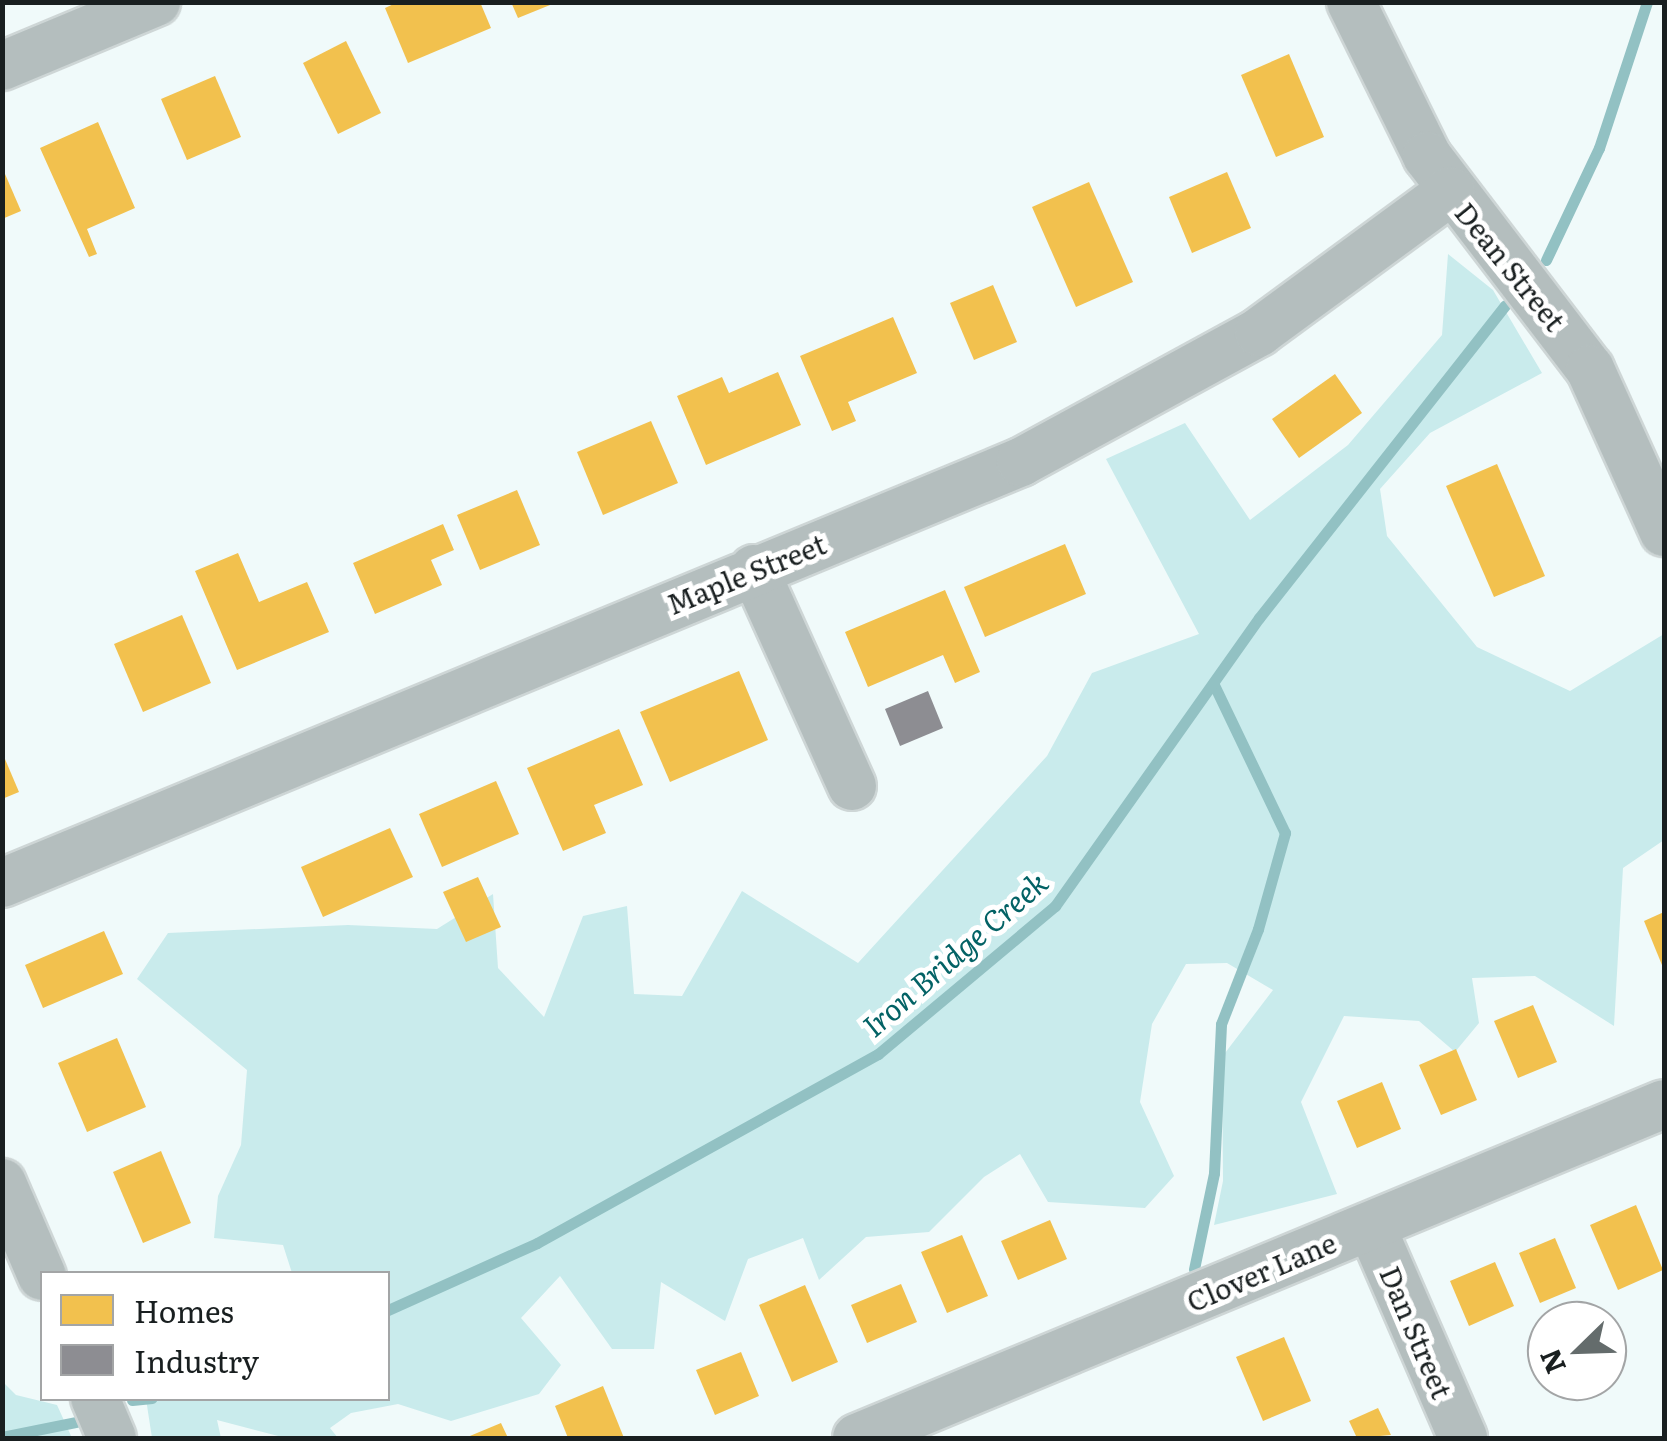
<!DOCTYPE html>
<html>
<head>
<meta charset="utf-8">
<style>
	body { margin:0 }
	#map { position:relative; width:1667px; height:1441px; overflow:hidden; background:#f0fafa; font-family:Literata,serif }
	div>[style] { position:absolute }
	.green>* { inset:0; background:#c9ebec }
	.homes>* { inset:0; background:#f2c14e }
	.industry>* { inset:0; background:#8d8d92 }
	.stream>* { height:11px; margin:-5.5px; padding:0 5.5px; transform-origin:5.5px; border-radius:5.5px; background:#92c1c3 }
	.roads { filter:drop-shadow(2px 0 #ced6d6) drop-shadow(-2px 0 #ced6d6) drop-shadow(0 2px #ced6d6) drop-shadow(0 -2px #ced6d6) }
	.minor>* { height:48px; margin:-24px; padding:0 24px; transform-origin:24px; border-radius:24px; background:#b4bebe }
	span { translate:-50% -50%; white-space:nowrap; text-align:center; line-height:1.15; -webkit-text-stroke:10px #fff; paint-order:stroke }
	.street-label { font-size:28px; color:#191f20 }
	.water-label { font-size:30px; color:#036265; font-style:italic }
	.frame { position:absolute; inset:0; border:5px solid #191f20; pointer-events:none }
	.legend { position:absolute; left:40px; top:1271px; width:350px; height:130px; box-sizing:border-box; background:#fff; border:2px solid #a3a5a6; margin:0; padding:12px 18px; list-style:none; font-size:30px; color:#191f20 }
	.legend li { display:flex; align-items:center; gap:20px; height:50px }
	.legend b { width:50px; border:2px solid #a3a5a6 }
	.north { position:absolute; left:1527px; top:1301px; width:100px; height:100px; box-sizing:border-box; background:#fff; border:2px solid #a3a5a6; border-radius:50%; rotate:247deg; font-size:28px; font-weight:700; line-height:40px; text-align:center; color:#191f20 }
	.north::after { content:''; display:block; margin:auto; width:35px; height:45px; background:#646c6c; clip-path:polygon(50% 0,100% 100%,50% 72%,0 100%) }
</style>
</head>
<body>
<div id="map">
	<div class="green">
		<div style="clip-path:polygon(1448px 254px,1493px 290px,1542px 373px,1430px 433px,1380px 489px,1387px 536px,1477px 647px,1570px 691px,1664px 634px,1664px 840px,1623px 868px,1614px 1026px,1535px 976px,1472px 978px,1479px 1023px,1455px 1052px,1419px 1021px,1344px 1016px,1301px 1102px,1337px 1194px,1214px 1225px,1223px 1181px,1222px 1057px,1273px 990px,1227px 963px,1186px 964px,1152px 1024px,1140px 1102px,1174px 1176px,1145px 1208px,1048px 1202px,1020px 1154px,984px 1177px,929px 1232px,866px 1237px,819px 1280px,803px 1238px,748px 1259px,725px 1321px,661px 1282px,654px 1349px,612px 1349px,560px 1276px,521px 1318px,561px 1365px,539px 1394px,451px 1421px,398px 1404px,351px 1413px,330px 1428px,338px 1438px,286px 1438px,217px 1420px,221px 1438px,152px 1438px,146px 1399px,388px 1398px,388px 1274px,292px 1273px,283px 1245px,214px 1238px,218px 1196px,241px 1145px,247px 1070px,137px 979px,168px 933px,348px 925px,437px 929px,493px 894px,498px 968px,544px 1017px,583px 916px,627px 906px,634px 994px,682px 996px,742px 891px,858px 963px,1047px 756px,1092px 673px,1199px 634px,1106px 459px,1185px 423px,1250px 520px,1348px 445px,1442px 335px)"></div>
		<div style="clip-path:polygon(2px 1381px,16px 1395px,57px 1405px,72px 1438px,3px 1438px)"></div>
	</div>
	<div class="homes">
		<div style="clip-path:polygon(398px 2px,480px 2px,491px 28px,408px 63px,385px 8px)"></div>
		<div style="clip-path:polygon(511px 2px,555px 2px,555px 3px,518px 18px)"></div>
		<div style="clip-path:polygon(346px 41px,381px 113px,338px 134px,303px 63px)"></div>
		<div style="clip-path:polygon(1289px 54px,1324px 137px,1276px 157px,1241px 75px)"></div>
		<div style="clip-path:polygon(215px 76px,241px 137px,187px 160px,161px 99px)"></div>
		<div style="clip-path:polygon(98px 122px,135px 208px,87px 229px,97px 254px,89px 257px,40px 148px)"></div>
		<div style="clip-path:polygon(2px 167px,21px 211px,2px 219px)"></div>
		<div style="clip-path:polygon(1227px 172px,1251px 228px,1192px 253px,1169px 197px)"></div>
		<div style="clip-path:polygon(1089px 182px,1133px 282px,1076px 307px,1032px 207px)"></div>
		<div style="clip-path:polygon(993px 285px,1017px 342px,974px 360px,950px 303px)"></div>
		<div style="clip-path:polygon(893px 317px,917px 373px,848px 402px,856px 421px,832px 431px,800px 356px)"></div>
		<div style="clip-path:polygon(778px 372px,801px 425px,706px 465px,677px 396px,722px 377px,729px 393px)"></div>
		<div style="clip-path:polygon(1335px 374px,1362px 413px,1299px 458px,1272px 419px)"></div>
		<div style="clip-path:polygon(651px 421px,678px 483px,603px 515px,577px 452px)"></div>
		<div style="clip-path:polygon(1497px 464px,1545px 576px,1494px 597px,1446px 486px)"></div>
		<div style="clip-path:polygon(517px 490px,540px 545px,480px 570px,457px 515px)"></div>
		<div style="clip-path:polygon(443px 524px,454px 550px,431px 560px,442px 585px,375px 614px,353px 563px)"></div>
		<div style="clip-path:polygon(1065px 544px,1086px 594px,985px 637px,964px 587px)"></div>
		<div style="clip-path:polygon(238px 553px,259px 602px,307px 582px,329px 632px,237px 670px,195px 571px)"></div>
		<div style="clip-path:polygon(945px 590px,980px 672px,955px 683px,943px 655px,868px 687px,845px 632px)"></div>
		<div style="clip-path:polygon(182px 615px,211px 683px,143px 712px,114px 644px)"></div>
		<div style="clip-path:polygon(739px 671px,768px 740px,670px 782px,640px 712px)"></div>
		<div style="clip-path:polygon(619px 729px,643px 785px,594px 805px,606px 833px,563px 851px,527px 768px)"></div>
		<div style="clip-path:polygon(2px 752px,19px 792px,2px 799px)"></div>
		<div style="clip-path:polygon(496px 781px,519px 834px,442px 867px,419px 814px)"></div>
		<div style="clip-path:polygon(390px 828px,413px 877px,323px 917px,301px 867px)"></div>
		<div style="clip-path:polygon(478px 877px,501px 927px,466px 942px,443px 892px)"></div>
		<div style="clip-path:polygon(1664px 912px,1664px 970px,1644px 921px)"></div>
		<div style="clip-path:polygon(104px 931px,123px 974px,43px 1008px,25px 965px)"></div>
		<div style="clip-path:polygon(1533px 1005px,1557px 1062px,1518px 1078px,1494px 1021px)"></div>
		<div style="clip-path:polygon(117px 1038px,146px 1107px,87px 1132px,58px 1063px)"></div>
		<div style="clip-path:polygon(1456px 1049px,1477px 1100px,1441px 1115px,1419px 1065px)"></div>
		<div style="clip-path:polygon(1382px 1082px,1401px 1129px,1357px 1148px,1337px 1101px)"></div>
		<div style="clip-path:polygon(161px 1151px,191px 1223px,143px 1243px,113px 1172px)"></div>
		<div style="clip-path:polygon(1636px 1205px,1663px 1270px,1618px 1290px,1590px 1225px)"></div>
		<div style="clip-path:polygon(1050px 1220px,1067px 1259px,1018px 1280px,1001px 1241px)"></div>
		<div style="clip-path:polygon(962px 1235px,988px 1296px,947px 1313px,921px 1252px)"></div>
		<div style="clip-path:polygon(1555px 1238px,1576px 1288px,1540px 1303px,1519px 1253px)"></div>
		<div style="clip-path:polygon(1495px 1262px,1514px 1306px,1469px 1326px,1450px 1281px)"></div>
		<div style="clip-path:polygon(901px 1284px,917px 1322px,867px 1343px,851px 1305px)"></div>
		<div style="clip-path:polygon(805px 1285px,838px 1362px,792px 1382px,759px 1305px)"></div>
		<div style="clip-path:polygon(1284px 1337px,1311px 1401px,1263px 1421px,1236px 1357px)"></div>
		<div style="clip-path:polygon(741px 1352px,759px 1396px,715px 1415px,696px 1370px)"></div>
		<div style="clip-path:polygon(603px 1386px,624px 1438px,568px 1438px,555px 1406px)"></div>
		<div style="clip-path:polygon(1378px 1408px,1391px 1435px,1357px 1438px,1349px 1421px)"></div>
		<div style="clip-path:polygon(501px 1423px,508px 1438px,465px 1438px)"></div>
	</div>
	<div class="industry">
		<div style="clip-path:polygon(928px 691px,943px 728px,900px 746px,885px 709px)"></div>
	</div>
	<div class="stream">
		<div style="left:1546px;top:260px;width:124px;rotate:-64.7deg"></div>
		<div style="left:1599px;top:148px;width:154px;rotate:-71.8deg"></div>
		<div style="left:1194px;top:1269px;width:98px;rotate:-78.2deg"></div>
		<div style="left:1214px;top:1173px;width:149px;rotate:-87.3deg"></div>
		<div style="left:1221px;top:1024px;width:102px;rotate:-68.7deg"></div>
		<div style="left:1258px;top:929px;width:100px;rotate:-74.3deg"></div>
		<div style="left:1285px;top:833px;width:166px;rotate:-115.6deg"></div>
		<div style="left:388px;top:1310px;width:163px;rotate:-24.2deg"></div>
		<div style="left:537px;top:1243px;width:390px;rotate:-29deg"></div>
		<div style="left:878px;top:1054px;width:231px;rotate:-39.9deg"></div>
		<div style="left:1055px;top:906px;width:353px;rotate:-54.7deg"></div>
		<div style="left:1259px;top:618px;width:398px;rotate:-51.8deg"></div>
		<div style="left:132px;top:1400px;width:20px;rotate:-6deg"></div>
		<div style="left:2px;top:1437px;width:76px;rotate:-11.5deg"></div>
	</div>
	<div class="roads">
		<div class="minor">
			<div style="left:1351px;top:2px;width:172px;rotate:63.7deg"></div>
			<div style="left:1427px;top:156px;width:268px;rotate:52.6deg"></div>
			<div style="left:1590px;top:369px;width:179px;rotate:65.6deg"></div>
			<div style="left:2px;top:66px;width:167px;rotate:-22.6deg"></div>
			<div style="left:754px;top:569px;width:238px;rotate:65.7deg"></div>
			<div style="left:2px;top:883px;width:1103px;rotate:-22.45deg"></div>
			<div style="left:1021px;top:462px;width:271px;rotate:-28.6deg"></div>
			<div style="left:1259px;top:332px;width:238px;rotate:-36.3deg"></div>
			<div style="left:2px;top:1183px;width:101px;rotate:66.7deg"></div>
			<div style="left:1371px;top:1226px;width:231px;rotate:66.5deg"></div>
			<div style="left:95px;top:1398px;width:43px;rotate:67deg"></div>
			<div style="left:857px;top:1438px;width:873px;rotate:-22.48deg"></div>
		</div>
	</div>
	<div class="street-label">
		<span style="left:1511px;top:266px;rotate:51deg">Dean Street</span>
		<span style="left:746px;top:573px;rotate:-22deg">Maple Street</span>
		<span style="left:1261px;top:1271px;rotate:-23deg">Clover Lane</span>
		<span style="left:1417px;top:1332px;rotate:67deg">Dan Street</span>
	</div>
	<div class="water-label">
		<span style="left:954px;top:953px;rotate:-41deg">Iron Bridge Creek</span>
	</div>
	<div class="frame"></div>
	<ul class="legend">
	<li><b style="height:28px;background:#f2c14e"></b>Homes</li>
	<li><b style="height:28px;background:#8d8d92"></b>Industry</li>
	</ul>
	<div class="north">N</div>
</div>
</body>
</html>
